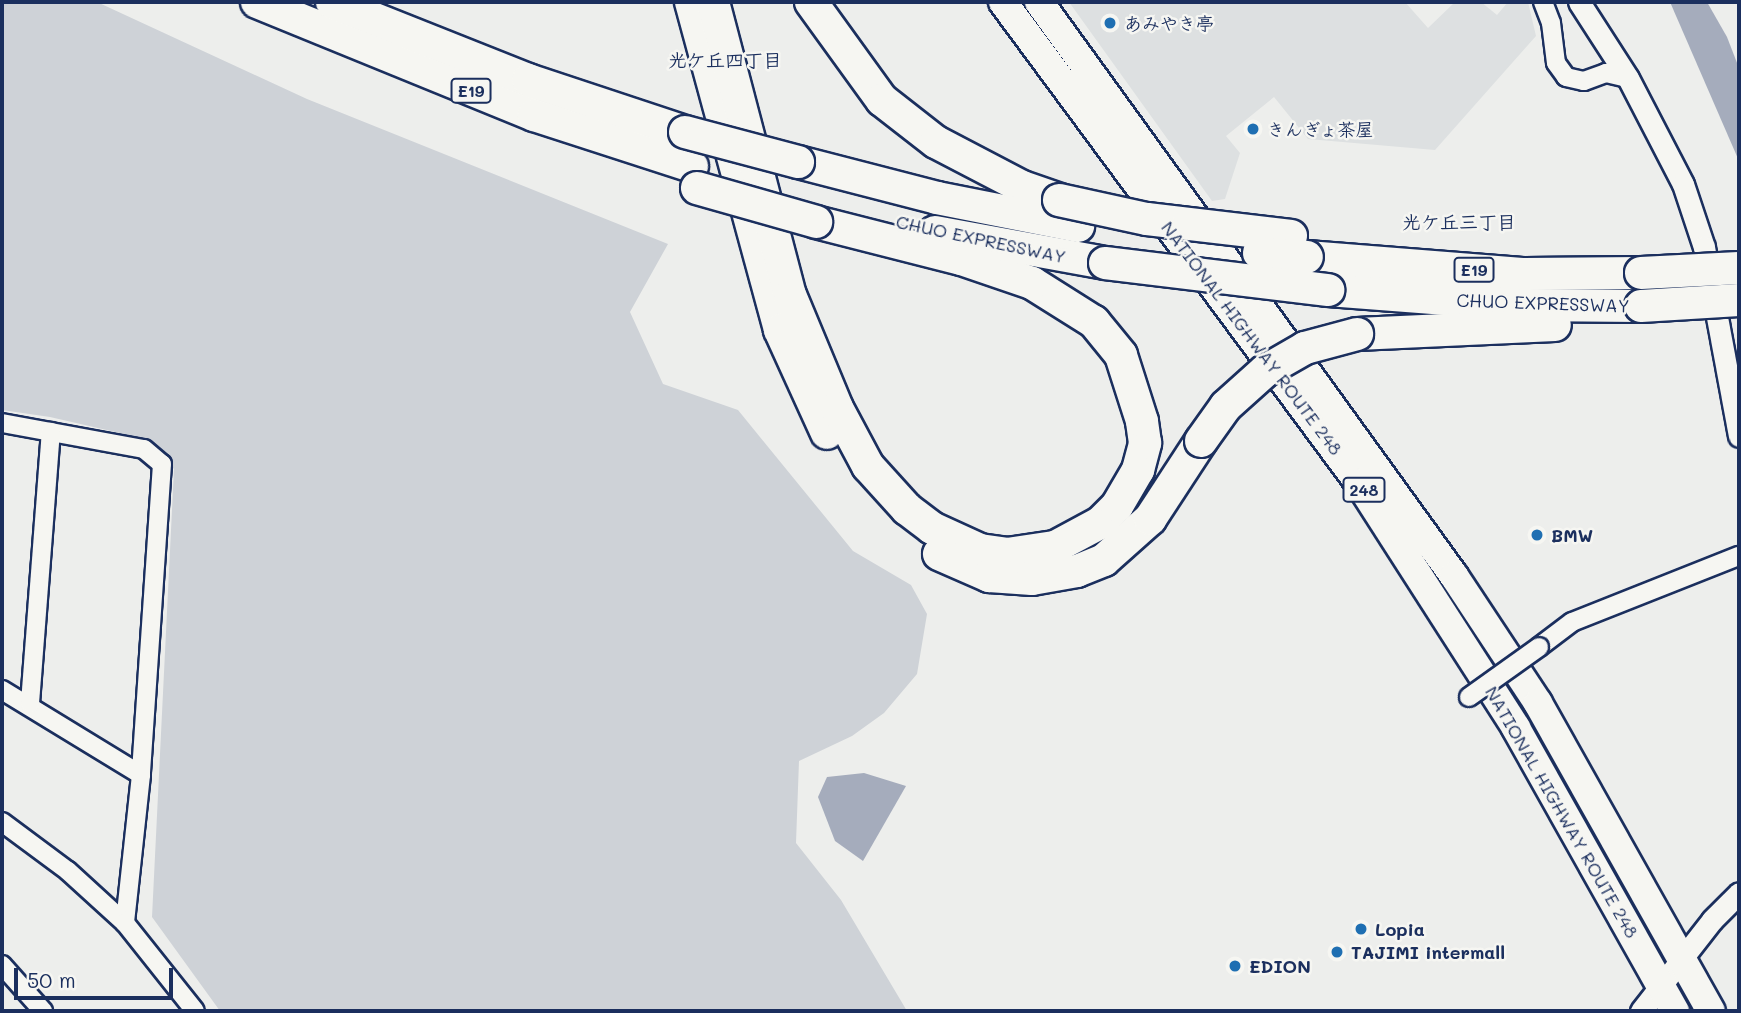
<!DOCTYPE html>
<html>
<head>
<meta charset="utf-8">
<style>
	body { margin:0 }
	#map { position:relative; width:1741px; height:1013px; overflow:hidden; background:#edeeec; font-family:Mali,"Klee One",sans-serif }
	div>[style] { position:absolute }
	.built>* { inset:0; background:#dde0e1 }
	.green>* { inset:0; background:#ced2d7 }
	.water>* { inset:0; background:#a5acbc }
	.roads { filter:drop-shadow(2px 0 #1b2f5e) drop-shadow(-2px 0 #1b2f5e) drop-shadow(0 2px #1b2f5e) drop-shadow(0 -2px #1b2f5e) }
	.minor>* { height:18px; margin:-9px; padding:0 9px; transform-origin:9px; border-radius:9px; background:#f6f6f2 }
	.tertiary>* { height:21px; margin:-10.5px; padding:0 10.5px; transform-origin:10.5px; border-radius:10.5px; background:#f6f6f2 }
	.trunk>* { height:28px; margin:-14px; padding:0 14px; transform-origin:14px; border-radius:14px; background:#f6f6f2 }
	.motorway>* { height:32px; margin:-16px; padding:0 16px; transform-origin:16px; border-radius:16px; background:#f6f6f2 }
	.bridges { filter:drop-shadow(2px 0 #1b2f5e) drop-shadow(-2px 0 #1b2f5e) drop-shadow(0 2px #1b2f5e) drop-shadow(0 -2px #1b2f5e) }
	.minor-bridge>* { height:18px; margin:-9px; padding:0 9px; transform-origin:9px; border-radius:9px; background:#f6f6f2 }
	.motorway-bridge>* { height:32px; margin:-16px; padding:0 16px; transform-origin:16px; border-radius:16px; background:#f6f6f2 }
	.dots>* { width:19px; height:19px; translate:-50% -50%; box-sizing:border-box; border:4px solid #f6f6f2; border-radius:50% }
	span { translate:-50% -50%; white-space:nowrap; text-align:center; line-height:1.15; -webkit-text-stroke:5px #f6f6f2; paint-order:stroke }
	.shield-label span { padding:2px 5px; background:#f6f6f2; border:2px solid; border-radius:5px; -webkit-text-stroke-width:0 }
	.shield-label { font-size:16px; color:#1b2f5e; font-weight:700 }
	.poi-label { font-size:18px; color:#1b2f5e; font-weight:700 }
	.left { translate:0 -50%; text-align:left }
	.street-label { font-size:18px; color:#1b2f5e }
	.neighbourhood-label { font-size:19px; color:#1b2f5e; font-weight:700 }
	.frame { position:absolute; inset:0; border:4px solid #1b2f5e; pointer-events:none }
	.scale { position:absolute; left:14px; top:968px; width:159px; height:32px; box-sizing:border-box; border:4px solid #1b2f5e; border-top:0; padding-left:9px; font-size:21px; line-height:24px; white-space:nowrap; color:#1b2f5e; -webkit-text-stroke:5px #f6f6f2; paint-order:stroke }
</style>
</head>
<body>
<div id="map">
	<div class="built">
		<div style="clip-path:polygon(1069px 2px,1405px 2px,1428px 28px,1455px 2px,1481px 2px,1497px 15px,1508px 2px,1528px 2px,1536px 36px,1435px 150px,1308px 139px,1274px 97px,1226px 136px,1240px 153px,1225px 199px,1212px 201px)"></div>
	</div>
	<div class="green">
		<div style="clip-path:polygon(2px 2px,97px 2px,307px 99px,668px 244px,630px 312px,663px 384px,738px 410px,853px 551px,911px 585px,927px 614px,917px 674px,884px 713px,852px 736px,799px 761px,796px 843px,841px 900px,907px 1011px,220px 1011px,152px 917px,174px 469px,146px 439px,50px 417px,2px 410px)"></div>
	</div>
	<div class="water">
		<div style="clip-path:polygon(1670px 2px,1707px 2px,1727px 37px,1739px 68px,1739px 161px)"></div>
		<div style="clip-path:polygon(864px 773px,906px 786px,863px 861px,835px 841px,818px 797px,827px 777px)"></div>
	</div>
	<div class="roads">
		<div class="minor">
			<div style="left:1543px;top:2px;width:22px;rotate:69deg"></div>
			<div style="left:1551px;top:23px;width:40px;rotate:82.9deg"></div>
			<div style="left:1556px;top:63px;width:17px;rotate:54deg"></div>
			<div style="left:1566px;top:77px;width:18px;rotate:13deg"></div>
			<div style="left:1584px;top:81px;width:23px;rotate:-20deg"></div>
			<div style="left:1606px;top:73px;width:23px;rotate:13deg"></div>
			<div style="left:2px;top:423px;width:144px;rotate:10.4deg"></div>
			<div style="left:144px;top:449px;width:23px;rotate:40deg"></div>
			<div style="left:162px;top:464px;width:312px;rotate:93.9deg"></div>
			<div style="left:141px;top:775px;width:149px;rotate:96.2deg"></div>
			<div style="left:1539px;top:647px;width:41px;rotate:-37.1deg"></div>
			<div style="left:1572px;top:622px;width:180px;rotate:-21.6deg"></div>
			<div style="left:2px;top:690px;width:163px;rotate:31.4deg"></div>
			<div style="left:30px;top:703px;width:272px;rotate:-85.6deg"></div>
			<div style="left:2px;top:822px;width:82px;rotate:36.6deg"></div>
			<div style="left:68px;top:871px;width:77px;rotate:42.4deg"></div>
			<div style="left:125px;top:923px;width:112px;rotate:51.5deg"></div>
			<div style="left:2px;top:965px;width:62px;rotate:48.3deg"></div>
		</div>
		<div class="tertiary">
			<div style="left:1579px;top:2px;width:90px;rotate:57.2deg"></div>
			<div style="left:1628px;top:78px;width:119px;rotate:62.6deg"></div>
			<div style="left:1683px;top:184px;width:66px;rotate:71.6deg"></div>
			<div style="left:1704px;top:247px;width:192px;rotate:79.5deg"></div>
			<div style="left:1641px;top:1011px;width:115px;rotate:-52deg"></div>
			<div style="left:1712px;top:920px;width:38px;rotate:-45deg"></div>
		</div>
		<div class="trunk">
			<div style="left:1003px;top:2px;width:598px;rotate:53.49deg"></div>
			<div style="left:1359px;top:483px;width:291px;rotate:57.3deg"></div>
			<div style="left:1516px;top:728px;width:325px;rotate:60.7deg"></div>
			<div style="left:1039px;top:2px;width:708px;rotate:54.13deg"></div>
			<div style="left:1454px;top:576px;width:152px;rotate:56.5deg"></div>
			<div style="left:1538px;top:703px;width:353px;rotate:60.7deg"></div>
		</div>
		<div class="motorway">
			<div style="left:257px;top:2px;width:299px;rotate:22.2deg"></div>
			<div style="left:534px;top:115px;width:166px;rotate:17.9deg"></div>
			<div style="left:332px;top:2px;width:211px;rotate:21.7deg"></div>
			<div style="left:528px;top:80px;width:165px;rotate:18.3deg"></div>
			<div style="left:691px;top:2px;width:340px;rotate:74.8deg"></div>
			<div style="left:780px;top:330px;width:113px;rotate:65.5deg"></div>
			<div style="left:713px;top:2px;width:303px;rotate:75.3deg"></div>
			<div style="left:790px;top:295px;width:122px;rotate:67.4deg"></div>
			<div style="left:837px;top:408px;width:66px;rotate:61.9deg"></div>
			<div style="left:868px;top:466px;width:58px;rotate:47.8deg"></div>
			<div style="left:907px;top:509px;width:31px;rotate:37deg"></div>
			<div style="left:932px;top:528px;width:53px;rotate:24.6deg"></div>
			<div style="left:980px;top:550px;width:27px;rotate:8deg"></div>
			<div style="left:1007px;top:554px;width:49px;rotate:-8.3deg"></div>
			<div style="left:1055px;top:547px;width:51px;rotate:-28.1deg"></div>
			<div style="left:1100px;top:523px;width:24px;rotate:-45deg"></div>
			<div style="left:1117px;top:506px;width:42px;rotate:-59.7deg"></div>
			<div style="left:1138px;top:470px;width:28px;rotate:-75deg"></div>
			<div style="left:1145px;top:443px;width:22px;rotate:-98deg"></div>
			<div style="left:1142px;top:421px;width:69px;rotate:-107.7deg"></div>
			<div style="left:1121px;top:355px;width:43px;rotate:-129.3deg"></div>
			<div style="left:1094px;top:322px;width:73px;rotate:-147.8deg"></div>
			<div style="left:1032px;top:283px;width:75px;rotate:-161.3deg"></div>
			<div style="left:961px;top:259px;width:150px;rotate:-165.7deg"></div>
			<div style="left:811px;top:2px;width:121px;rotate:54.1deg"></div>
			<div style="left:882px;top:100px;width:68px;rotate:37.9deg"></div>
			<div style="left:936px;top:142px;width:97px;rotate:27.6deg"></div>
			<div style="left:1022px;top:187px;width:39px;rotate:19deg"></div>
			<div style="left:798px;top:162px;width:144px;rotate:14.5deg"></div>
			<div style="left:937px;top:198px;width:144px;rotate:11.2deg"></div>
			<div style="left:935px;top:232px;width:173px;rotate:10.3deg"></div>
			<div style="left:1307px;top:257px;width:219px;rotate:4.5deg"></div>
			<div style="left:1525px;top:274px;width:116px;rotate:-0.5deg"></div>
			<div style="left:1328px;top:290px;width:197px;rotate:4.4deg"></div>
			<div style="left:1524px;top:305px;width:117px;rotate:0.5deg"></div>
			<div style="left:1357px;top:334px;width:198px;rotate:-2.6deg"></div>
			<div style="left:939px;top:554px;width:55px;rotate:23.7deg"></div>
			<div style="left:989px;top:576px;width:43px;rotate:4deg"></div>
			<div style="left:1032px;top:579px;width:46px;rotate:-10.1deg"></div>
			<div style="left:1077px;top:571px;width:29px;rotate:-22deg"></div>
			<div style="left:1104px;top:560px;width:62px;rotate:-41.7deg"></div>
			<div style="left:1150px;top:519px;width:93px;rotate:-56.8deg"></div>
		</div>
	</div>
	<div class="bridges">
		<div class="minor-bridge">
			<div style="left:1469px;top:697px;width:86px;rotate:-35.5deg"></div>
		</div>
		<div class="motorway-bridge">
			<div style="left:685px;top:132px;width:117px;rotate:14.9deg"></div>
			<div style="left:697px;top:188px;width:124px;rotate:15.9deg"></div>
			<div style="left:1059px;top:200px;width:90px;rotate:12.2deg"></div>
			<div style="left:1147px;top:219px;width:145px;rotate:6.7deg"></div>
			<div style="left:1259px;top:253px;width:48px;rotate:4.8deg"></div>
			<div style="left:1105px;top:263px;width:225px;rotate:6.9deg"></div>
			<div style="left:1641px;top:273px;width:98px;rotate:-2.9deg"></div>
			<div style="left:1641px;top:306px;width:98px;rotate:-3.5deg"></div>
			<div style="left:1201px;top:441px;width:43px;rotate:-54.5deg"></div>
			<div style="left:1226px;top:406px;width:52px;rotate:-41.9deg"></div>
			<div style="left:1265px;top:371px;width:46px;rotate:-29.9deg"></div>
			<div style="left:1305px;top:348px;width:54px;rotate:-15.1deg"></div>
		</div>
	</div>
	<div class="dots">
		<div style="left:1110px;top:23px;background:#1f6fb2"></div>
		<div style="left:1253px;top:129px;background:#1f6fb2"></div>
		<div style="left:1537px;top:535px;background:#1f6fb2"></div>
		<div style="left:1361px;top:929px;background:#1f6fb2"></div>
		<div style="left:1337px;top:952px;background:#1f6fb2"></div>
		<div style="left:1235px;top:966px;background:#1f6fb2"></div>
	</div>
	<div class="shield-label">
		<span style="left:471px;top:91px">E19</span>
		<span style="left:1474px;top:270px">E19</span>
		<span style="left:1364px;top:490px">248</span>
	</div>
	<div class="poi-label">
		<span class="left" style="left:1124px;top:23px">あみやき亭</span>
		<span class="left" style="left:1267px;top:129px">きんぎょ茶屋</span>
		<span class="left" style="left:1551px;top:535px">BMW</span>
		<span class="left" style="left:1375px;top:929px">Lopia</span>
		<span class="left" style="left:1351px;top:952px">TAJIMI intermall</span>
		<span class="left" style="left:1249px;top:966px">EDION</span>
	</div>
	<div class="street-label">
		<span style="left:981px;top:239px;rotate:12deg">CHUO EXPRESSWAY</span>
		<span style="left:1543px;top:303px;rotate:2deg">CHUO EXPRESSWAY</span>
		<span style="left:1252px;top:338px;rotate:53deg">NATIONAL HIGHWAY ROUTE 248</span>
		<span style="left:1562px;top:812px;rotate:60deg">NATIONAL HIGHWAY ROUTE 248</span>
	</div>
	<div class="neighbourhood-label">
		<span style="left:725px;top:60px">光ケ丘四丁目</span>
		<span style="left:1459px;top:222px">光ケ丘三丁目</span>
	</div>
	<div class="frame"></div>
	<div class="scale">50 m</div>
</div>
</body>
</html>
